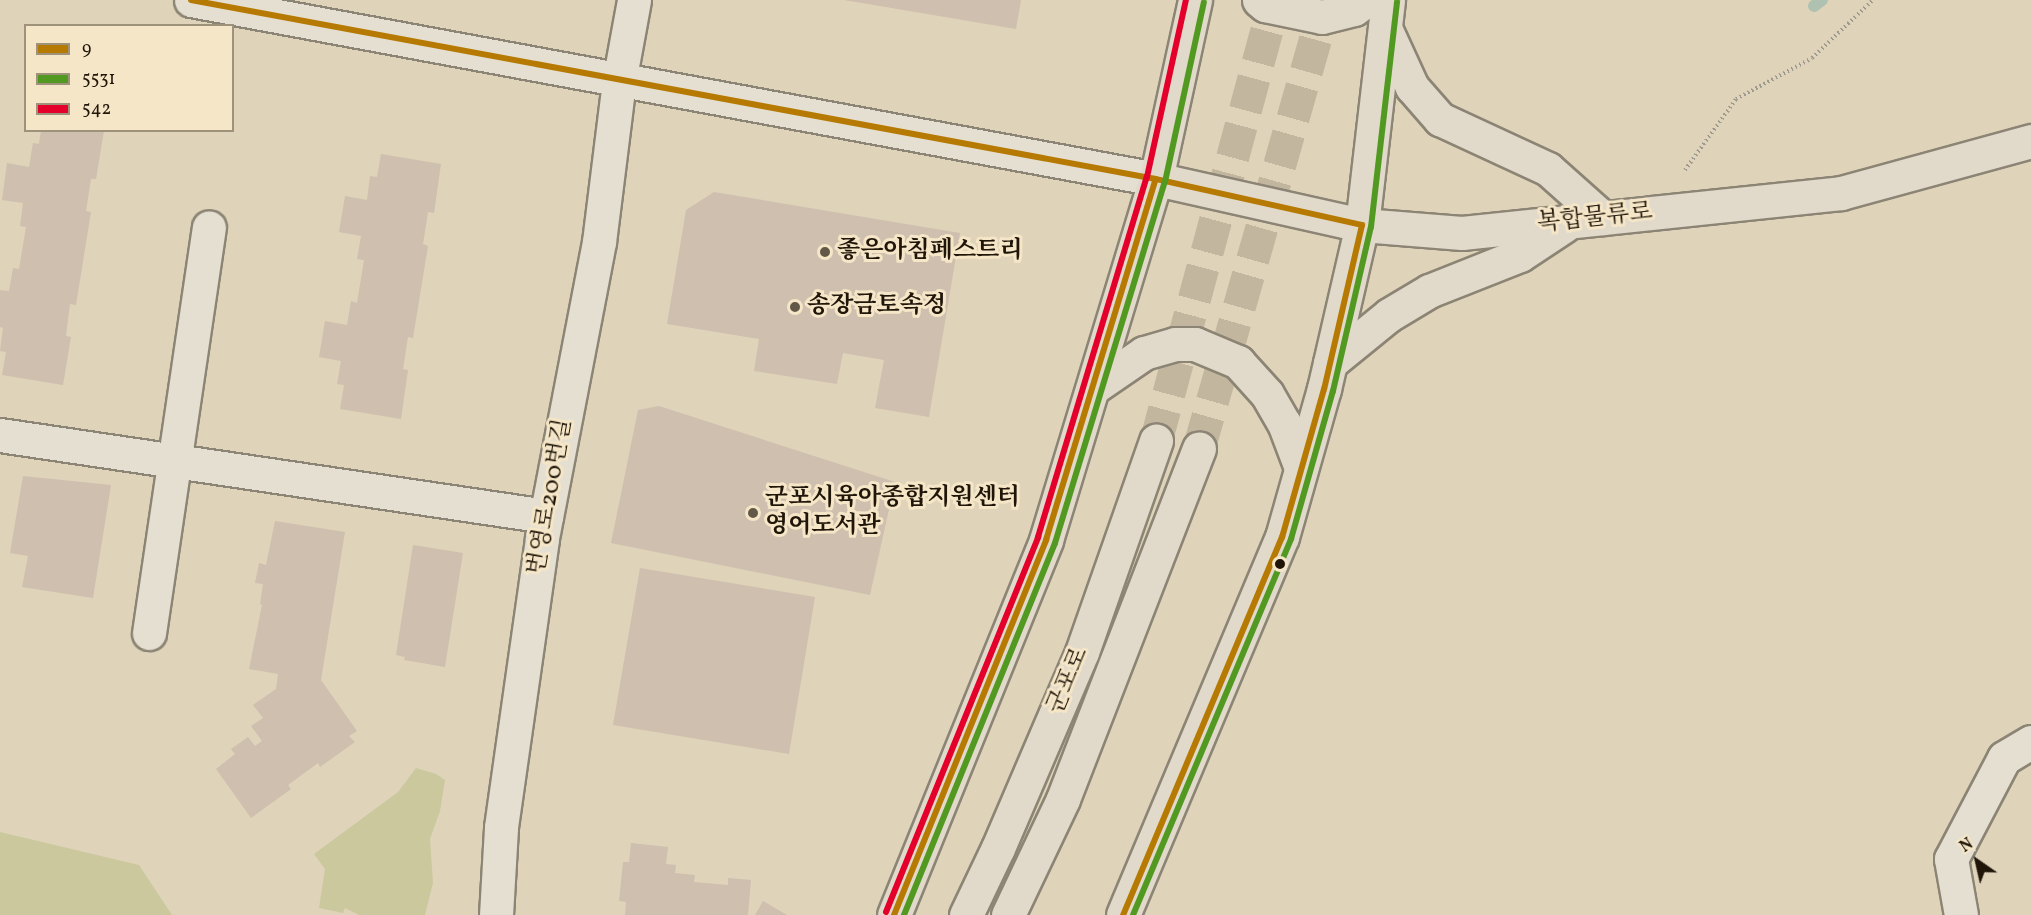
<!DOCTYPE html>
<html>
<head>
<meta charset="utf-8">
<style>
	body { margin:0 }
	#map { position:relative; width:2031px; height:915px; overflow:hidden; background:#dfd3b9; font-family:Vollkorn,"Noto Serif KR",serif }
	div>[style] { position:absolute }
	.green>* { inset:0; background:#cbc89e }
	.stream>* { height:12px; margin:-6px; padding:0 6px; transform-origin:6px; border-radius:6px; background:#afc1b1 }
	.building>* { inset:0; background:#cebfaf }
	.major-tunnel>* { height:33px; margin-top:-16.5px; transform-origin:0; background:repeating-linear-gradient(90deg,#c2b69f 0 33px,transparent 0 49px) }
	.path>* { height:4px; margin-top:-2px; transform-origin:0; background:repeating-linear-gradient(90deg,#9e998e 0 1.5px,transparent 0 4.5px) }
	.roads { filter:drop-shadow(2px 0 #8c8474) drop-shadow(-2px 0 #8c8474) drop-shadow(0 2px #8c8474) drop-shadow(0 -2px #8c8474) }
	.minor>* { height:33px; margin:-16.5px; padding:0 16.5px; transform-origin:16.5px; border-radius:16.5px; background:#e5dfd2 }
	.major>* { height:33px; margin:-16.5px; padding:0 16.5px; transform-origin:16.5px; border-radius:16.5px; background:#e1d9ca }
	.bus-1>* { height:6px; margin:-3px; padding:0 3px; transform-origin:3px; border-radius:3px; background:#b67a03 }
	.bus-2>* { height:6px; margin:-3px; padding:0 3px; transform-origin:3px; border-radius:3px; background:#529921 }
	.bus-3>* { height:6px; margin:-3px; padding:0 3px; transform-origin:3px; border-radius:3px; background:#e4002b }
	.dots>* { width:16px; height:16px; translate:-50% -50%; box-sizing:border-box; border:3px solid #f5e6c7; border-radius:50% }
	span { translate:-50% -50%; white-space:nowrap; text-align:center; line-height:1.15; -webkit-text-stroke:6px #f5e6c7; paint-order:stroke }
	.street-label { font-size:24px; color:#1f1509 }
	.poi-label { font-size:24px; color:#1f1509; font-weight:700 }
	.left { translate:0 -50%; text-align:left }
	.legend { position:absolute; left:24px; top:24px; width:210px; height:108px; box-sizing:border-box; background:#f5e6c7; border:2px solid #9f927b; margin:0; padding:8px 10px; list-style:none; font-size:18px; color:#1f1509 }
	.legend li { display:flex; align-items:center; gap:12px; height:30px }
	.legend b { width:30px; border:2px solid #9f927b }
	.north { position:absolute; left:1947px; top:831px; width:60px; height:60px; -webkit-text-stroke:4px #f5e6c7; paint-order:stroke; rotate:326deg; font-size:16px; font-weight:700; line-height:24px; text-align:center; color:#1f1509 }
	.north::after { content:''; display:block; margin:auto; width:21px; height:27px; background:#1f1509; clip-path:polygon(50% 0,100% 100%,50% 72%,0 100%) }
</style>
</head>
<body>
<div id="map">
	<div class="green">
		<div style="clip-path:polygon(416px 768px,436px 774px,445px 780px,440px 811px,430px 839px,433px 883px,425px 915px,359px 915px,345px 908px,343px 913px,319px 908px,325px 869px,314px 854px,398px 792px)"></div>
		<div style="clip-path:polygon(0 832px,139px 865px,172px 915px,0 915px)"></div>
	</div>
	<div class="stream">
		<div style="left:1814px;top:6px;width:10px;rotate:-37deg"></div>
	</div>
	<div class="building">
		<div style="clip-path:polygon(844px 0,1021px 0,1016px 29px)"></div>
		<div style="clip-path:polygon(41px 130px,104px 131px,96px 179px,91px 179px,86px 211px,91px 212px,76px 305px,70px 304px,66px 336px,71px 337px,63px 385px,2px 375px,6px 352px,0 351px,3px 328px,0 327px,0 290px,9px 291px,13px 268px,19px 269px,26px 227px,20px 226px,23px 203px,2px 200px,7px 163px,29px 167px,33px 143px,39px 144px)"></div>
		<div style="clip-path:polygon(381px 154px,441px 164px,434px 213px,428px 212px,423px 244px,428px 246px,413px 338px,408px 337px,403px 369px,408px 370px,401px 419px,340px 409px,344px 385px,337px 384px,341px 361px,319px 357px,325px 321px,347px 325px,351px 301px,357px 303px,364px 260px,357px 259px,361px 236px,339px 232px,345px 196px,367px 200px,370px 176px,377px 177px)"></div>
		<div style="clip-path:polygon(714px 192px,960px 233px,929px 417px,875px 408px,884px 360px,843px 353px,837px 384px,754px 371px,759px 339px,667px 324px,686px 210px)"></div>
		<div style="clip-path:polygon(659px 406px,895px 482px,870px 595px,611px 543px,638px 410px)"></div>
		<div style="clip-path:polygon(23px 476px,111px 485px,93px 598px,22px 587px,28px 556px,10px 553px)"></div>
		<div style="clip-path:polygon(275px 521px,345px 532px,321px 680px,357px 731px,349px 736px,355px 742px,320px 767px,318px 763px,288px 785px,291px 789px,251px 818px,216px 769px,235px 754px,231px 749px,248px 737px,255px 746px,262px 741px,251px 726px,263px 718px,253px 705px,276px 689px,278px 674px,249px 669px,262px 605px,260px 604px,263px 584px,255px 583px,259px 563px,266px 565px)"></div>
		<div style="clip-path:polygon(413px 545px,463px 553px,445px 667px,404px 660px,405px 657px,396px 655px)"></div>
		<div style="clip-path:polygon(640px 568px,815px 597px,789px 754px,613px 725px)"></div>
		<div style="clip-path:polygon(631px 843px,668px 847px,666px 864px,676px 865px,675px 873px,695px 875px,694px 882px,728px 885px,728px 878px,751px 880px,748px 915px,625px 915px,626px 902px,619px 901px,623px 862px,629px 862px)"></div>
		<div style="clip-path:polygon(763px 901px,787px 915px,755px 915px)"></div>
	</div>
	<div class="major-tunnel">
		<div style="left:1156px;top:441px;width:457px;rotate:-74.9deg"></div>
		<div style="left:1199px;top:448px;width:466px;rotate:-74.1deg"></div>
	</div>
	<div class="path">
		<div style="left:1685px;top:170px;width:87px;rotate:-54.3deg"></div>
		<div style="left:1736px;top:99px;width:86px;rotate:-28.3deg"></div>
		<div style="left:1812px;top:58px;width:84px;rotate:-43.6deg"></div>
	</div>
	<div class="roads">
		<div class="minor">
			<div style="left:191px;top:0;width:981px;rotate:10.51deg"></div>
			<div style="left:0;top:435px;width:552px;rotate:8.44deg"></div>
			<div style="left:149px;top:633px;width:410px;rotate:-81.6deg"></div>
			<div style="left:496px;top:915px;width:88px;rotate:-86.7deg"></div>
			<div style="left:501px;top:827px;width:292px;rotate:-81.9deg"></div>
			<div style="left:542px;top:538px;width:301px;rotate:-79.1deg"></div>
			<div style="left:599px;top:242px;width:161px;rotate:-82.9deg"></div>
			<div style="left:619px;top:82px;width:83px;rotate:-79.6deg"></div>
			<div style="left:1961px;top:915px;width:57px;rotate:-100.1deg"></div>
			<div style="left:1951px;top:859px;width:114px;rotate:-62.3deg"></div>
			<div style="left:2004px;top:758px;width:31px;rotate:-31deg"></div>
		</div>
		<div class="major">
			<div style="left:1259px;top:0;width:8px;rotate:40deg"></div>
			<div style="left:1265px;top:5px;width:58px;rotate:11.9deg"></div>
			<div style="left:1322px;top:17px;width:33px;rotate:-14deg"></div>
			<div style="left:1354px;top:9px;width:16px;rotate:-35deg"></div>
			<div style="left:1385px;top:28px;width:65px;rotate:65.4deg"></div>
			<div style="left:1412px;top:87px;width:43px;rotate:48.8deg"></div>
			<div style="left:1440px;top:119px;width:119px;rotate:24.8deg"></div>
			<div style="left:1548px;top:169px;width:74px;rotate:41.7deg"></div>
			<div style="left:1156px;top:179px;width:211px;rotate:12.6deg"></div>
			<div style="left:1362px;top:225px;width:100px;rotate:4.6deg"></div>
			<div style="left:1462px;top:233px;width:381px;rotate:-6deg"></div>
			<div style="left:1841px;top:193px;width:197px;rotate:-15.3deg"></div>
			<div style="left:1330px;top:363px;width:76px;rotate:-39.1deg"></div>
			<div style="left:1389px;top:315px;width:47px;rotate:-31deg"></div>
			<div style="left:1429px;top:291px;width:98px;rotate:-21.6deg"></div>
			<div style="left:1520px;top:255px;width:53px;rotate:-33.4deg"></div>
			<div style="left:1093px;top:388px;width:62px;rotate:-34.5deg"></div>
			<div style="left:1144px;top:353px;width:32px;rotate:-16deg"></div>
			<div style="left:1175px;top:344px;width:20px"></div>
			<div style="left:1195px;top:344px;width:47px;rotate:22.7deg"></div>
			<div style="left:1238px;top:362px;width:43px;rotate:47.8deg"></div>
			<div style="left:1267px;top:394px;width:34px;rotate:60deg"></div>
			<div style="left:1284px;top:423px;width:48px;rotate:69.3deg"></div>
			<div style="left:894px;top:915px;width:405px;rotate:-67.9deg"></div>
			<div style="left:1046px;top:540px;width:377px;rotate:-73.1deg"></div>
			<div style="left:1156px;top:179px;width:183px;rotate:-77.7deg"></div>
			<div style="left:966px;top:915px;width:74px;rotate:-64.5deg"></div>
			<div style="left:998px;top:848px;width:213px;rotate:-66.8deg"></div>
			<div style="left:1082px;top:652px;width:224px;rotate:-70.7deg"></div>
			<div style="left:1008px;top:915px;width:128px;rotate:-64.6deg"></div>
			<div style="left:1063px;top:799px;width:376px;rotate:-68.8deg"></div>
			<div style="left:1123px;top:915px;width:410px;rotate:-67.2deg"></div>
			<div style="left:1282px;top:537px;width:154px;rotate:-74.2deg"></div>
			<div style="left:1324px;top:389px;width:168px;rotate:-77deg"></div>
			<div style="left:1362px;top:225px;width:226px;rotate:-83.4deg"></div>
		</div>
	</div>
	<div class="bus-1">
		<div style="left:191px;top:0;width:981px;rotate:10.51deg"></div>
		<div style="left:1156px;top:179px;width:211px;rotate:12.6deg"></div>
		<div style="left:1362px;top:225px;width:168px;rotate:103deg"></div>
		<div style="left:1324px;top:389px;width:154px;rotate:105.8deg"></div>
		<div style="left:1282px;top:537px;width:410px;rotate:112.8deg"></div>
		<div style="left:894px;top:915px;width:405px;rotate:-67.9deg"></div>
		<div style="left:1046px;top:540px;width:377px;rotate:-73.1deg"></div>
	</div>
	<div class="bus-2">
		<div style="left:904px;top:915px;width:401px;rotate:-67.9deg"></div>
		<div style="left:1055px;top:543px;width:377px;rotate:-73.1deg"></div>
		<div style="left:1165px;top:182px;width:184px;rotate:-77.8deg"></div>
		<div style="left:1133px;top:915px;width:408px;rotate:-67.2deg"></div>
		<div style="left:1291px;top:539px;width:154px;rotate:-74.2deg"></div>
		<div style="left:1333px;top:391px;width:168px;rotate:-77deg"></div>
		<div style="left:1371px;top:227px;width:227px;rotate:-83.4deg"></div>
	</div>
	<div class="bus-3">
		<div style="left:886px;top:912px;width:405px;rotate:-67.9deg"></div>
		<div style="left:1038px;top:537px;width:376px;rotate:-73.2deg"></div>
		<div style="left:1147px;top:177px;width:181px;rotate:-77.6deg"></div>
	</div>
	<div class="dots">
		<div style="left:825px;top:252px;background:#625847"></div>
		<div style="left:795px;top:307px;background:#625847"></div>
		<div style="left:753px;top:513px;background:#625847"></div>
		<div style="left:1280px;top:564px;background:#1f1509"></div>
	</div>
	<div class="street-label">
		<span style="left:1595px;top:219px;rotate:-6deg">복합물류로</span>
		<span style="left:551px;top:497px;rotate:-80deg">번영로200번길</span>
		<span style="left:1069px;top:681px;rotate:-67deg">군포로</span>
	</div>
	<div class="poi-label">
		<span class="left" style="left:837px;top:252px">좋은아침페스트리</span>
		<span class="left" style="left:807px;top:307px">송장금토속정</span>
		<span class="left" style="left:765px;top:513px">군포시육아종합지원센터<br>영어도서관</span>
	</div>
	<ul class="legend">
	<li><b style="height:8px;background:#b67a03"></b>9</li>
	<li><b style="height:8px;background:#529921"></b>5531</li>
	<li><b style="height:8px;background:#e4002b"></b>542</li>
	</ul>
	<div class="north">N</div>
</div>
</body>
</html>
